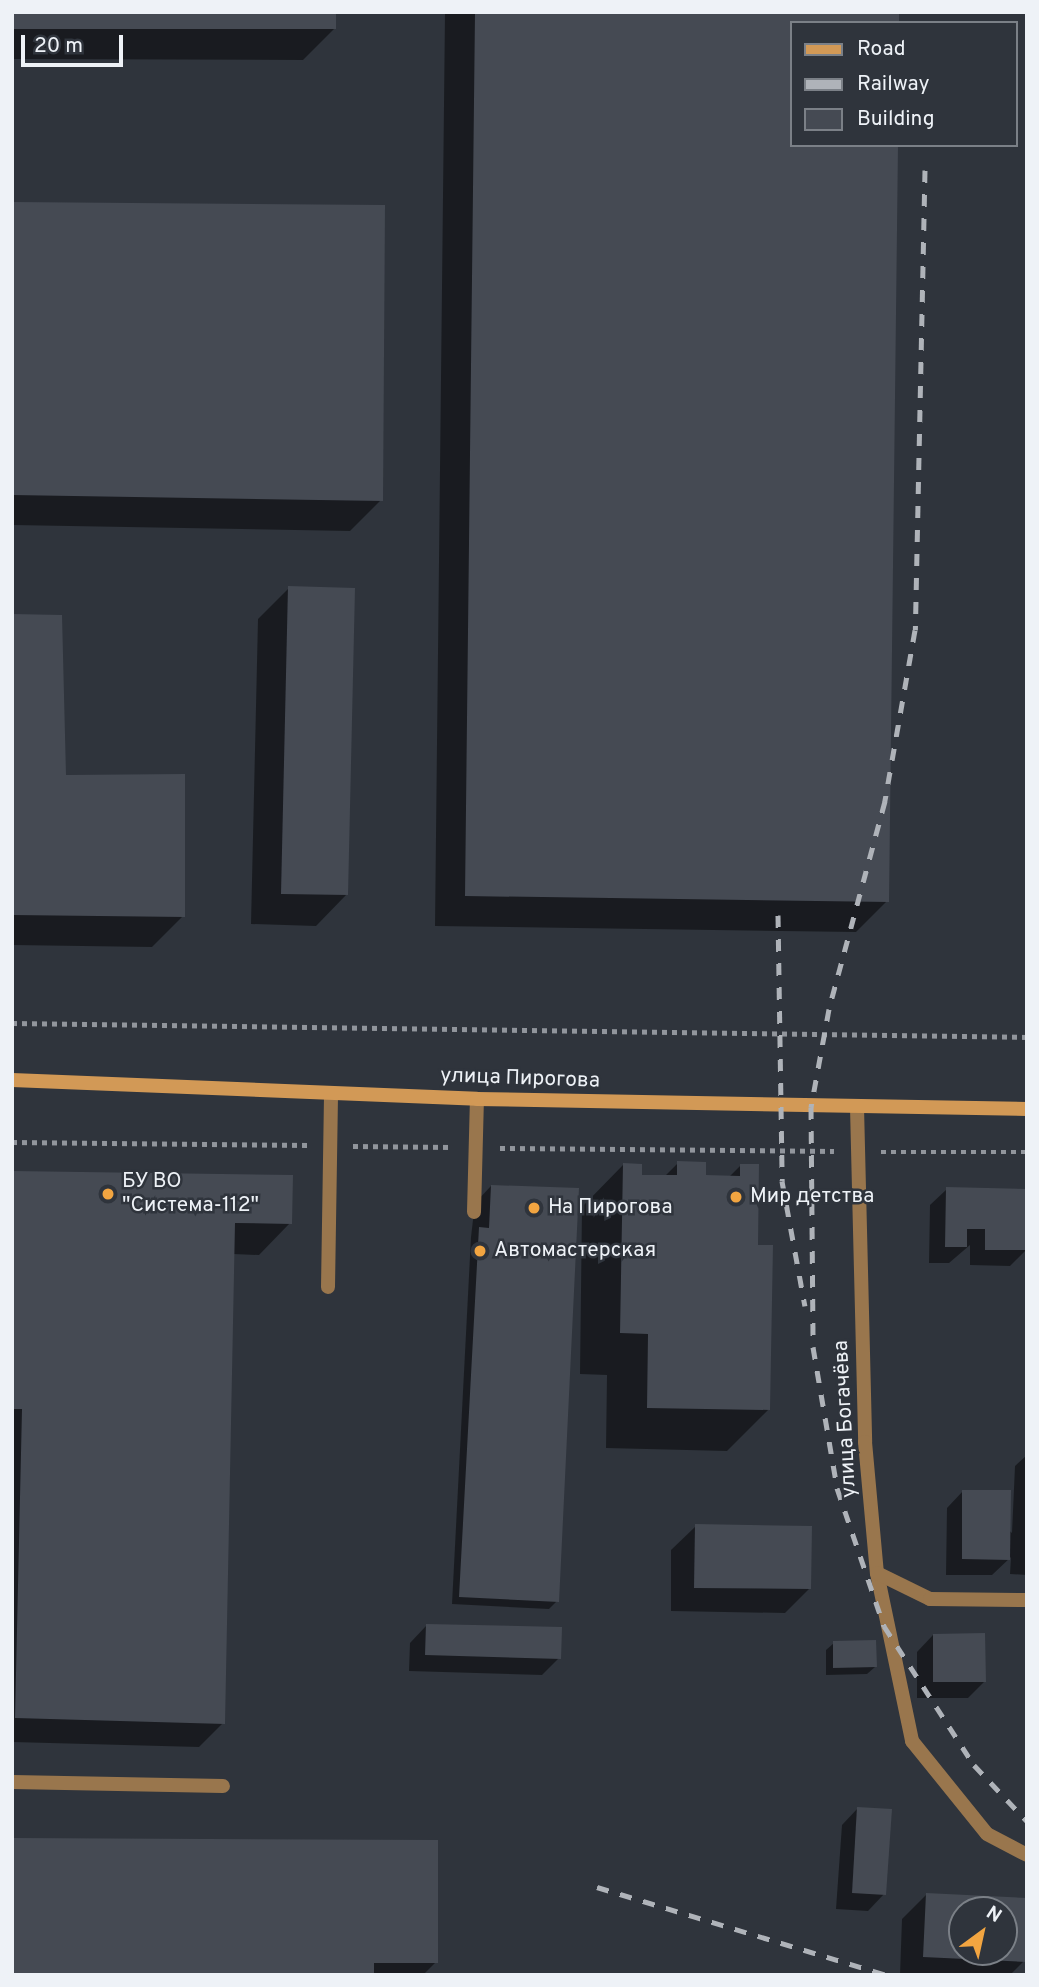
<!DOCTYPE html>
<html>
<head>
<meta charset="utf-8">
<style>
	body { margin:0 }
	#map { position:relative; width:1039px; height:1987px; overflow:hidden; background:#2f343c; font-family:Overpass,sans-serif }
	div>[style] { position:absolute }
	.shadow>* { inset:0; background:#0007 }
	.building>* { inset:0; background:#454a53 }
	.path>* { height:4.5px; margin-top:-2.25px; transform-origin:0; background:repeating-linear-gradient(90deg,#91959c 0 5px,transparent 0 10px) }
	.lane>* { height:14px; margin:-7px; padding:0 7px; transform-origin:7px; border-radius:7px; background:#99764d }
	.street>* { height:14px; margin:-7px; padding:0 7px; transform-origin:7px; border-radius:7px; background:#99764d }
	.secondary>* { height:14px; margin:-7px; padding:0 7px; transform-origin:7px; border-radius:7px; background:#d29956 }
	.rail>* { height:5px; margin-top:-2.5px; transform-origin:0; background:repeating-linear-gradient(90deg,#afb3b9 0 12px,transparent 0 24px) }
	.dots>* { width:19px; height:19px; translate:-50% -50%; box-sizing:border-box; border:4px solid #2f343c; border-radius:50% }
	span { translate:-50% -50%; white-space:nowrap; text-align:center; line-height:1.15; -webkit-text-stroke:5px #2f343c; paint-order:stroke }
	.street-label { font-size:21px; color:#eef2f7 }
	.poi-label { font-size:21px; color:#eef2f7 }
	.left { translate:0 -50%; text-align:left }
	.frame { position:absolute; inset:0; border:14px solid #eef2f7; pointer-events:none }
	.legend { position:absolute; left:790px; top:21px; width:228px; height:126px; box-sizing:border-box; background:#2f343c; border:2px solid #7b8087; margin:0; padding:9px 12px; list-style:none; font-size:21px; color:#eef2f7 }
	.legend li { display:flex; align-items:center; gap:14px; height:35px }
	.legend b { width:35px; border:2px solid #7b8087 }
	.north { position:absolute; left:948px; top:1896px; width:70px; height:70px; box-sizing:border-box; background:#2f343c; border:2px solid #7b8087; border-radius:50%; rotate:33deg; font-size:19px; font-weight:700; line-height:28px; text-align:center; color:#eef2f7 }
	.north::after { content:''; display:block; margin:auto; width:24px; height:32px; background:#f2a541; clip-path:polygon(50% 0,100% 100%,50% 72%,0 100%) }
	.scale { position:absolute; left:21px; top:35px; width:102px; height:32px; box-sizing:border-box; border:4px solid #eef2f7; border-top:0; padding-left:9px; font-size:21px; line-height:24px; white-space:nowrap; color:#eef2f7; -webkit-text-stroke:5px #2f343c; paint-order:stroke }
</style>
</head>
<body>
<div id="map">
	<div class="shadow">
		<div style="clip-path:polygon(12px 12px,334px 29px,303px 60px,12px 59px)"></div>
		<div style="clip-path:polygon(445px 12px,897px 12px,792px 23px,792px 145px,887px 901px,856px 932px,435px 926px)"></div>
		<div style="clip-path:polygon(12px 203px,381px 500px,350px 531px,12px 525px)"></div>
		<div style="clip-path:polygon(289px 588px,347px 894px,316px 926px,251px 924px,258px 619px)"></div>
		<div style="clip-path:polygon(12px 616px,64px 777px,183px 916px,152px 947px,12px 945px)"></div>
		<div style="clip-path:polygon(678px 1163px,704px 1177px,728px 1178px,741px 1165px,756px 1246px,769px 1409px,727px 1451px,606px 1448px,607px 1375px,580px 1374px,582px 1207px,623px 1165px,640px 1176px,664px 1177px)"></div>
		<div style="clip-path:polygon(12px 1173px,290px 1223px,259px 1255px,233px 1254px,223px 1723px,199px 1747px,12px 1742px)"></div>
		<div style="clip-path:polygon(491px 1186px,557px 1601px,549px 1609px,452px 1604px,471px 1237px,475px 1203px)"></div>
		<div style="clip-path:polygon(947px 1189px,1026px 1250px,1010px 1266px,970px 1265px,970px 1245px,949px 1263px,929px 1263px,930px 1205px)"></div>
		<div style="clip-path:polygon(1027px 1455px,1027px 1575px,1010px 1574px,1011px 1557px,992px 1575px,946px 1575px,947px 1508px,963px 1491px,1012px 1533px,1015px 1466px)"></div>
		<div style="clip-path:polygon(696px 1526px,810px 1588px,785px 1613px,671px 1611px,671px 1550px)"></div>
		<div style="clip-path:polygon(426px 1626px,559px 1658px,542px 1675px,409px 1671px,410px 1643px)"></div>
		<div style="clip-path:polygon(933px 1635px,984px 1682px,968px 1698px,917px 1698px,917px 1652px)"></div>
		<div style="clip-path:polygon(834px 1643px,875px 1667px,867px 1674px,826px 1675px,826px 1650px)"></div>
		<div style="clip-path:polygon(858px 1808px,884px 1894px,868px 1911px,836px 1909px,842px 1825px)"></div>
		<div style="clip-path:polygon(12px 1839px,436px 1962px,423px 1975px,12px 1975px)"></div>
		<div style="clip-path:polygon(evenodd,926px 1895px,1026px 1900px,1024px 1961px,1010px 1975px,900px 1975px,902px 1919px,926px 1895px,962px 1910px,1004px 1910px,1004px 1952px,962px 1952px,962px 1910px)"></div>
	</div>
	<div class="building">
		<div style="clip-path:polygon(12px 12px,336px 12px,336px 29px,12px 29px)"></div>
		<div style="clip-path:polygon(475px 12px,899px 12px,899px 23px,792px 23px,792px 145px,898px 145px,889px 902px,465px 896px)"></div>
		<div style="clip-path:polygon(12px 202px,385px 205px,383px 501px,12px 495px)"></div>
		<div style="clip-path:polygon(288px 586px,355px 588px,348px 895px,281px 894px)"></div>
		<div style="clip-path:polygon(12px 614px,62px 615px,66px 775px,185px 774px,185px 917px,12px 915px)"></div>
		<div style="clip-path:polygon(677px 1161px,706px 1162px,706px 1175px,740px 1176px,740px 1164px,759px 1164px,758px 1245px,773px 1245px,770px 1410px,647px 1408px,648px 1334px,620px 1333px,623px 1163px,642px 1164px,642px 1175px,677px 1175px)"></div>
		<div style="clip-path:polygon(12px 1171px,293px 1175px,292px 1224px,235px 1223px,225px 1724px,15px 1718px,22px 1409px,12px 1409px)"></div>
		<div style="clip-path:polygon(491px 1185px,579px 1188px,559px 1602px,459px 1597px,479px 1227px,489px 1228px)"></div>
		<div style="clip-path:polygon(946px 1187px,1027px 1189px,1027px 1250px,985px 1250px,985px 1229px,967px 1229px,967px 1247px,945px 1247px)"></div>
		<div style="clip-path:polygon(962px 1490px,1011px 1490px,1010px 1560px,962px 1559px)"></div>
		<div style="clip-path:polygon(695px 1524px,812px 1526px,811px 1589px,694px 1588px)"></div>
		<div style="clip-path:polygon(426px 1624px,562px 1627px,561px 1659px,425px 1655px)"></div>
		<div style="clip-path:polygon(985px 1633px,986px 1682px,933px 1682px,933px 1634px)"></div>
		<div style="clip-path:polygon(876px 1640px,877px 1667px,833px 1668px,833px 1641px)"></div>
		<div style="clip-path:polygon(857px 1807px,892px 1809px,886px 1895px,852px 1893px)"></div>
		<div style="clip-path:polygon(12px 1838px,438px 1840px,438px 1963px,374px 1963px,374px 1975px,12px 1975px)"></div>
		<div style="clip-path:polygon(evenodd,926px 1893px,1027px 1898px,1026px 1962px,923px 1957px,926px 1893px,962px 1910px,1004px 1910px,1004px 1952px,962px 1952px,962px 1910px)"></div>
	</div>
	<div class="path">
		<div style="left:12px;top:1023px;width:1015px;rotate:0.79deg"></div>
		<div style="left:12px;top:1142px;width:297px;rotate:0.6deg"></div>
		<div style="left:353px;top:1146px;width:99px;rotate:0.6deg"></div>
		<div style="left:500px;top:1148px;width:334px;rotate:0.5deg"></div>
		<div style="left:881px;top:1152px;width:146px"></div>
	</div>
	<div class="lane">
		<div style="left:474px;top:1212px;width:113px;rotate:-88.5deg"></div>
		<div style="left:328px;top:1287px;width:193px;rotate:-89.1deg"></div>
		<div style="left:877px;top:1573px;width:172px;rotate:78.2deg"></div>
		<div style="left:912px;top:1741px;width:119px;rotate:51.1deg"></div>
		<div style="left:987px;top:1834px;width:45px;rotate:27.7deg"></div>
		<div style="left:12px;top:1782px;width:211px;rotate:1.1deg"></div>
	</div>
	<div class="street">
		<div style="left:857px;top:1107px;width:335px;rotate:88.6deg"></div>
		<div style="left:865px;top:1442px;width:132px;rotate:84.8deg"></div>
		<div style="left:877px;top:1573px;width:59px;rotate:26.1deg"></div>
		<div style="left:930px;top:1599px;width:97px;rotate:0.6deg"></div>
	</div>
	<div class="secondary">
		<div style="left:12px;top:1080px;width:465px;rotate:2.3deg"></div>
		<div style="left:477px;top:1099px;width:550px;rotate:1.04deg"></div>
	</div>
	<div class="rail">
		<div style="left:925px;top:170px;width:460px;rotate:91.2deg"></div>
		<div style="left:915px;top:630px;width:174px;rotate:100deg"></div>
		<div style="left:885px;top:801px;width:215px;rotate:105.1deg"></div>
		<div style="left:829px;top:1009px;width:100px;rotate:100.4deg"></div>
		<div style="left:811px;top:1107px;width:240px;rotate:89.5deg"></div>
		<div style="left:813px;top:1347px;width:143px;rotate:80.3deg"></div>
		<div style="left:837px;top:1488px;width:146px;rotate:71.2deg"></div>
		<div style="left:884px;top:1626px;width:166px;rotate:57.1deg"></div>
		<div style="left:974px;top:1765px;width:77px;rotate:46.6deg"></div>
		<div style="left:778px;top:915px;width:266px;rotate:89.1deg"></div>
		<div style="left:782px;top:1181px;width:127px;rotate:79.6deg"></div>
		<div style="left:597px;top:1887px;width:303px;rotate:16.9deg"></div>
	</div>
	<div class="dots">
		<div style="left:108px;top:1194px;background:#f2a541"></div>
		<div style="left:736px;top:1197px;background:#f2a541"></div>
		<div style="left:534px;top:1208px;background:#f2a541"></div>
		<div style="left:480px;top:1251px;background:#f2a541"></div>
	</div>
	<div class="street-label">
		<span style="left:520px;top:1079px;rotate:2deg">улица Пирогова</span>
		<span style="left:846px;top:1419px;rotate:-93deg">улица Богачёва</span>
	</div>
	<div class="poi-label">
		<span class="left" style="left:122px;top:1194px">БУ ВО<br>"Система-112"</span>
		<span class="left" style="left:750px;top:1197px">Мир детства</span>
		<span class="left" style="left:548px;top:1208px">На Пирогова</span>
		<span class="left" style="left:494px;top:1251px">Автомастерская</span>
	</div>
	<div class="frame"></div>
	<ul class="legend">
	<li><b style="height:9px;background:#d29956"></b>Road</li>
	<li><b style="height:9px;background:#afb3b9"></b>Railway</li>
	<li><b style="height:19px;background:#454a53"></b>Building</li>
	</ul>
	<div class="north">N</div>
	<div class="scale">20 m</div>
</div>
</body>
</html>
